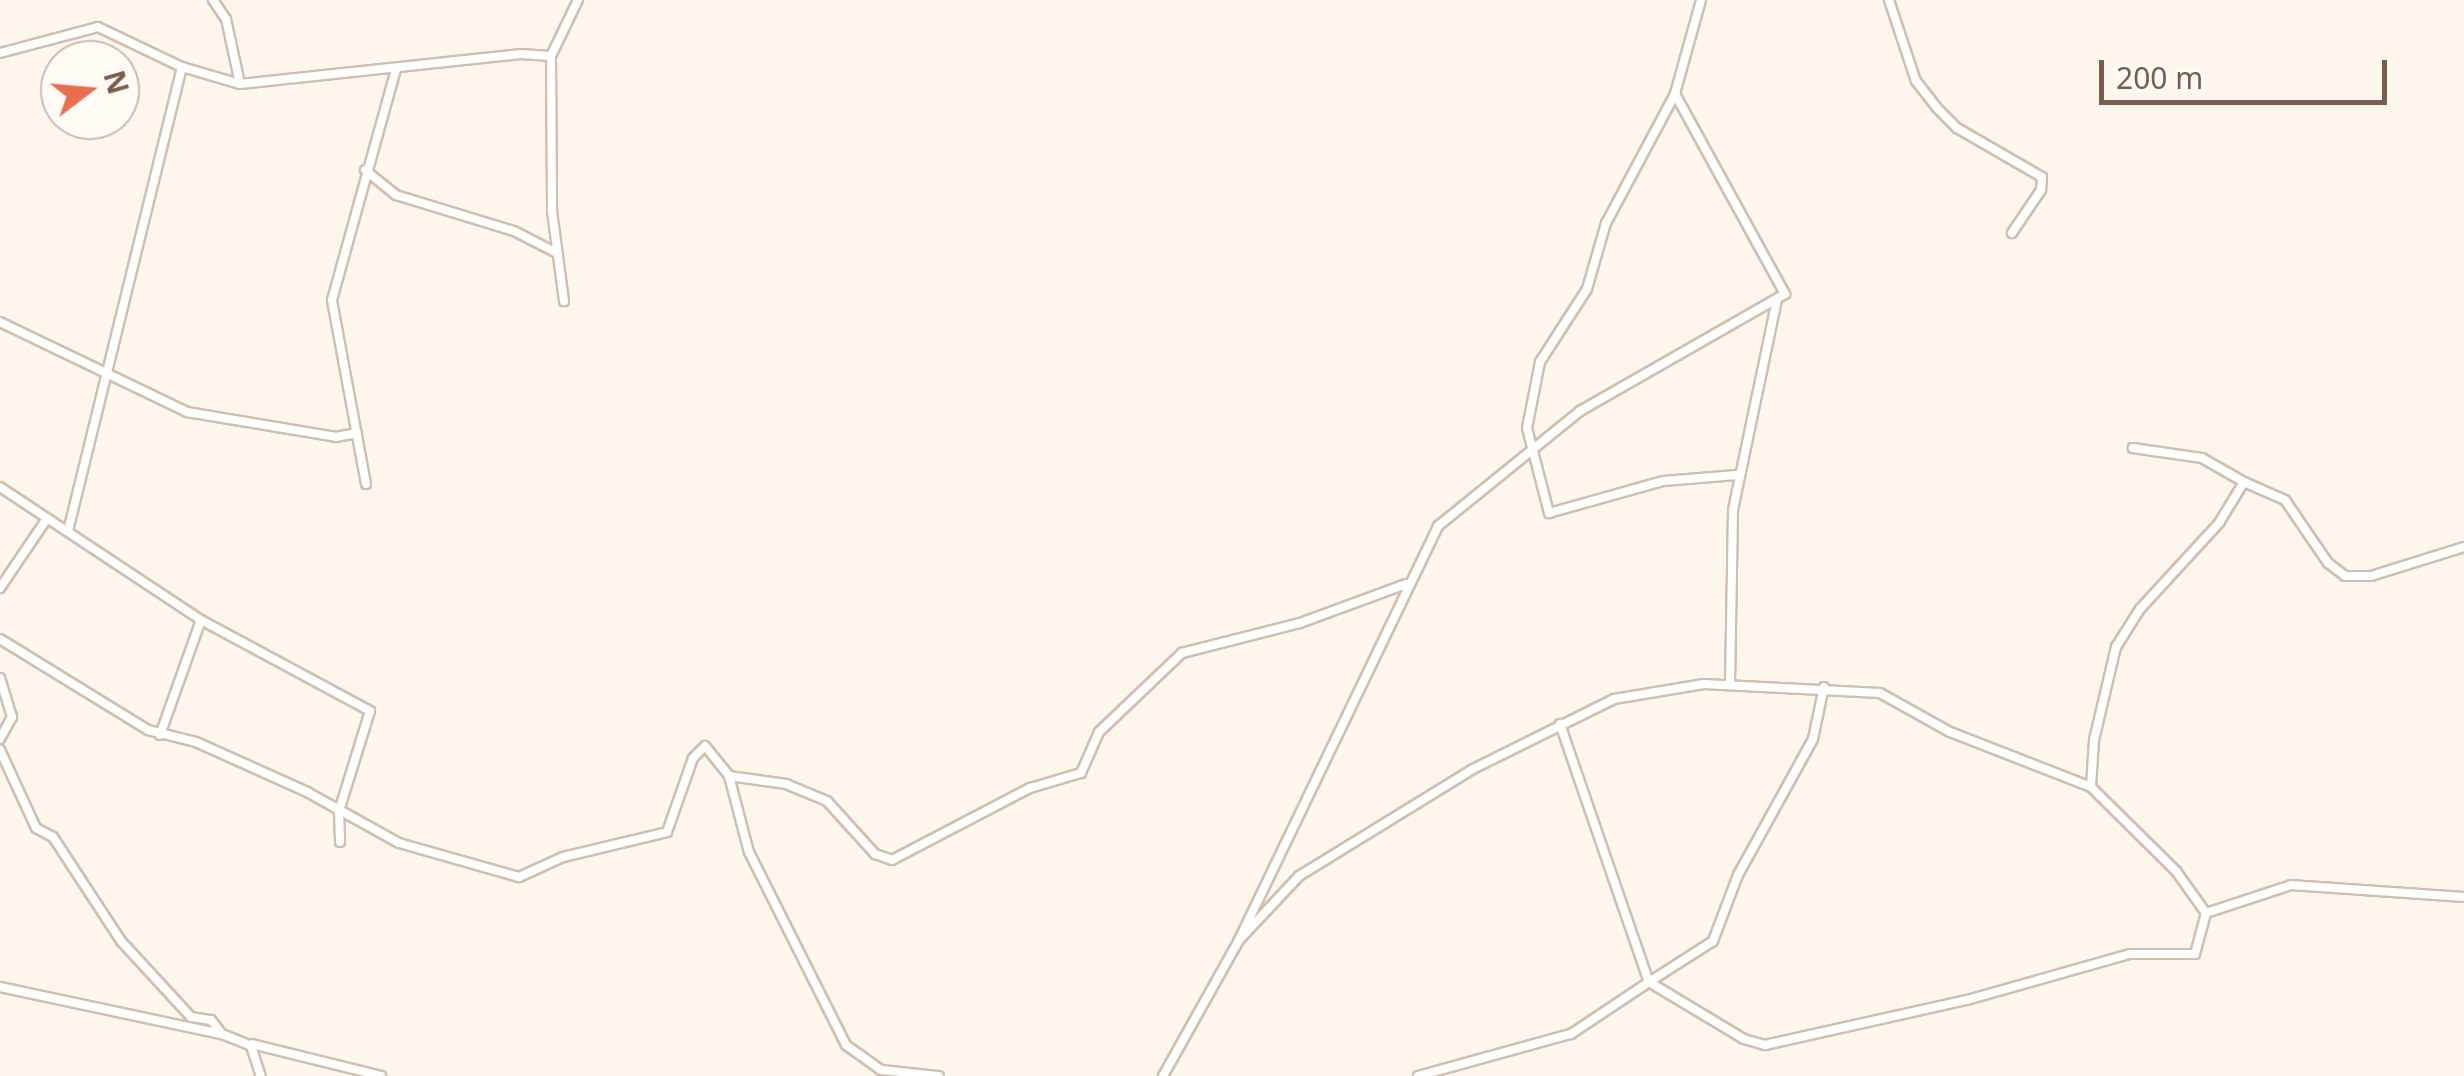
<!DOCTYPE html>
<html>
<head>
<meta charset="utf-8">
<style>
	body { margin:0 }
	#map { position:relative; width:2464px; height:1076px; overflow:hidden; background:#fdf6ec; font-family:"Noto Sans",sans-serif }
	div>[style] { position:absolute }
	.roads { filter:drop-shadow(2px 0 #d1beb0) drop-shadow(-2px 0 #d1beb0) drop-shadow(0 2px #d1beb0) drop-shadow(0 -2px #d1beb0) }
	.minor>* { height:8px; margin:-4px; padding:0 4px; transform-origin:4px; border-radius:4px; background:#fff }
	span { translate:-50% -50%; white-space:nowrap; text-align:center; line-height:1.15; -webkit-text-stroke:8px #fffaf3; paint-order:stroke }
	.north { position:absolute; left:40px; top:40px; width:100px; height:100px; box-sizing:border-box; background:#fffaf3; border:2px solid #cabbb1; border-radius:50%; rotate:74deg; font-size:28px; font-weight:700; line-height:40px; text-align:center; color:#7a5c4d }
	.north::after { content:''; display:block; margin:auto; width:35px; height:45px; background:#e76f51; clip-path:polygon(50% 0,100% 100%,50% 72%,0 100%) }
	.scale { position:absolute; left:2099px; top:60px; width:288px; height:45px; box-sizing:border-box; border:5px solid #7a5c4d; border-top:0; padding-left:12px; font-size:30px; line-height:35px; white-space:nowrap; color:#7a5c4d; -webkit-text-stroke:8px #fffaf3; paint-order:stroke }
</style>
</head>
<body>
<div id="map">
	<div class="roads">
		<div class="minor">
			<div style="left:213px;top:0;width:23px;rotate:56deg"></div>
			<div style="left:226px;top:19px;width:66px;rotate:77.8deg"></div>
			<div style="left:1701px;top:0;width:98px;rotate:105.5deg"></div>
			<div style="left:1675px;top:94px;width:146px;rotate:118.1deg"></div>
			<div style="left:1606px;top:223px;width:69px;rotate:106.1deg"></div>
			<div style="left:1587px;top:289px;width:87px;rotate:122.8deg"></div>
			<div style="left:1540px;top:362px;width:67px;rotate:101.1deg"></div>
			<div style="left:1527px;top:428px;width:88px;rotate:75.5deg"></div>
			<div style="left:1549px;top:513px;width:118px;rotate:-15.7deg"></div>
			<div style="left:1663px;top:481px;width:74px;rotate:-4.6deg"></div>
			<div style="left:1889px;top:0;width:85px;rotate:71.6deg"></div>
			<div style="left:1916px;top:81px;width:34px;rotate:52deg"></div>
			<div style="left:1937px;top:108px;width:28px;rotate:45deg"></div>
			<div style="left:1957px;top:128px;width:98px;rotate:30deg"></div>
			<div style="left:2042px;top:177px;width:13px;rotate:94deg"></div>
			<div style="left:2041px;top:190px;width:52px;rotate:124deg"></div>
			<div style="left:0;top:53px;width:101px;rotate:-14.9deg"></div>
			<div style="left:98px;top:27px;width:93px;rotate:25.5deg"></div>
			<div style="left:182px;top:67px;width:60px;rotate:16.3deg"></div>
			<div style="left:240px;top:84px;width:283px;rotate:-6.1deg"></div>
			<div style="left:521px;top:54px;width:30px;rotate:4deg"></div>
			<div style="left:551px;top:56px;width:62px;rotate:-64.3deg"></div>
			<div style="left:551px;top:56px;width:155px;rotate:89.6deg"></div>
			<div style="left:552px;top:211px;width:91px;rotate:82.4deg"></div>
			<div style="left:365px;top:170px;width:40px;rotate:39deg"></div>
			<div style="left:396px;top:195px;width:123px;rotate:17deg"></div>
			<div style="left:514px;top:231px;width:46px;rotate:27.1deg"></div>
			<div style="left:0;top:322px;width:208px;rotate:25.7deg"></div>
			<div style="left:187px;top:412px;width:151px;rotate:9.5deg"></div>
			<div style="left:336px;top:437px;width:21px;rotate:-11deg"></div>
			<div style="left:2244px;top:482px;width:45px;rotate:23.7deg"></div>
			<div style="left:2285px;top:500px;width:76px;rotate:55.7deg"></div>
			<div style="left:2328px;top:563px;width:21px;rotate:37deg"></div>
			<div style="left:2345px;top:576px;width:26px"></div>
			<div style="left:2371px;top:576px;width:97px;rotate:-17.3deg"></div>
			<div style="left:366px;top:484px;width:187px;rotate:-100.5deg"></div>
			<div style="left:332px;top:300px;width:240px;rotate:-74.5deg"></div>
			<div style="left:0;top:487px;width:241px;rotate:33.5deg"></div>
			<div style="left:201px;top:620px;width:192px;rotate:28.3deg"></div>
			<div style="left:370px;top:711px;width:105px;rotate:107.2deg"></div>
			<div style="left:339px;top:811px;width:31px;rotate:88deg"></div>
			<div style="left:68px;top:531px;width:478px;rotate:-76.2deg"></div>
			<div style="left:0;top:588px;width:82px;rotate:-55.9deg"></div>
			<div style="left:0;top:639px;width:174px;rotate:31.6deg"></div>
			<div style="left:148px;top:730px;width:49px;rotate:14deg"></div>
			<div style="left:196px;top:742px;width:122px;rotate:24.2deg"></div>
			<div style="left:307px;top:792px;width:105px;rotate:29deg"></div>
			<div style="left:399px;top:843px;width:125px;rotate:15.8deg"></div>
			<div style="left:519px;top:877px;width:48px;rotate:-24.4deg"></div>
			<div style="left:563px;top:857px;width:107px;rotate:-13.5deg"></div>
			<div style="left:667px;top:832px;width:78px;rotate:-70.6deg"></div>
			<div style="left:693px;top:758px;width:17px;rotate:-45deg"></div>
			<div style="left:705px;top:746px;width:38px;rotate:51deg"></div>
			<div style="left:729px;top:776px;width:58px;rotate:8deg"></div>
			<div style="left:786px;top:784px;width:44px;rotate:22.5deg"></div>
			<div style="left:827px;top:801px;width:72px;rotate:47.8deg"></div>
			<div style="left:875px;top:854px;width:18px;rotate:19deg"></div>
			<div style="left:892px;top:860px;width:156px;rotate:-27.6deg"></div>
			<div style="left:1030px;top:788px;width:53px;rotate:-16.4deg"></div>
			<div style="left:1081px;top:773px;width:45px;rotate:-66.3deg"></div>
			<div style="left:1099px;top:732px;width:115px;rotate:-43.6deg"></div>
			<div style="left:1182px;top:653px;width:122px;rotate:-14.3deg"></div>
			<div style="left:1300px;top:623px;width:113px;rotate:-20.2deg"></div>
			<div style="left:0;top:678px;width:41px;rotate:72.9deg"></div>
			<div style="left:12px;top:717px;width:25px;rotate:119deg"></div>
			<div style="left:1730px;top:684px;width:174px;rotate:-89deg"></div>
			<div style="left:1733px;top:510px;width:216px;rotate:-78.2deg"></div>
			<div style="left:1560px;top:724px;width:273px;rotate:71deg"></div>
			<div style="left:1649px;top:982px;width:76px;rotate:-32.6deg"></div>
			<div style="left:1713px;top:941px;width:71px;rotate:-69.3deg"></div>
			<div style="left:1738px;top:875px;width:155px;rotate:-61.1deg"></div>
			<div style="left:1813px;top:739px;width:53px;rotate:-78.1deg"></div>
			<div style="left:160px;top:735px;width:122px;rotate:-70.4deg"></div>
			<div style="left:0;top:750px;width:86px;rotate:65.2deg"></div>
			<div style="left:36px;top:828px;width:19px;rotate:28deg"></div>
			<div style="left:53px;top:837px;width:124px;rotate:56.8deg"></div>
			<div style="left:121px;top:941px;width:103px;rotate:47.4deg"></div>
			<div style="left:191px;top:1017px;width:20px;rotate:9deg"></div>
			<div style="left:211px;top:1020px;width:18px;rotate:52deg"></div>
			<div style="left:222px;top:1034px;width:31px;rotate:22deg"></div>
			<div style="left:251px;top:1046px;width:32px;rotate:72deg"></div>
			<div style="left:729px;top:776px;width:79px;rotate:75.3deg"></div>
			<div style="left:749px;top:852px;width:216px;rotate:63.3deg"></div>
			<div style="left:846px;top:1045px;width:43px;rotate:35.5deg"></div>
			<div style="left:881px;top:1070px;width:58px;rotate:5.9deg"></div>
			<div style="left:2091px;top:787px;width:47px;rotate:-86.3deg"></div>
			<div style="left:2094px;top:740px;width:96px;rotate:-76.7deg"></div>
			<div style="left:2116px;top:647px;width:45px;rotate:-57.7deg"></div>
			<div style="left:2140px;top:609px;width:117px;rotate:-47.4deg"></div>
			<div style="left:2219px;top:523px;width:48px;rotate:-58.6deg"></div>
			<div style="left:2244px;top:482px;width:48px;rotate:-150.3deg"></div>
			<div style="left:2202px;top:458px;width:70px;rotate:-171.8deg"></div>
			<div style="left:1239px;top:940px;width:88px;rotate:-46.8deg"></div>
			<div style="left:1299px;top:876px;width:202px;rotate:-31.6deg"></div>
			<div style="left:1471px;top:770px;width:160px;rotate:-26.4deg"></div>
			<div style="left:1614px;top:699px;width:91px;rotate:-9.5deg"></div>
			<div style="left:1704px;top:684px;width:176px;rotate:2.9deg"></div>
			<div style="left:1880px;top:693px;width:80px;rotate:29.1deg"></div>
			<div style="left:1950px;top:732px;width:151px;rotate:21.3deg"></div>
			<div style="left:2091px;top:787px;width:120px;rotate:44.7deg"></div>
			<div style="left:2176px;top:871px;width:52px;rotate:54.5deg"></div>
			<div style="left:2206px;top:913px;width:89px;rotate:-18.2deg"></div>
			<div style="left:2291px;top:885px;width:173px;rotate:4deg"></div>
			<div style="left:0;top:987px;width:226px;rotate:12deg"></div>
			<div style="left:252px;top:1044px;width:133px;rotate:13.9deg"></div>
			<div style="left:1163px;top:1076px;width:156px;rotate:-60.8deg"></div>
			<div style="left:1239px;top:940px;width:459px;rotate:-64.3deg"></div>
			<div style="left:1438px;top:526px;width:183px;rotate:-39deg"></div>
			<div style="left:1580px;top:411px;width:236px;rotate:-29.7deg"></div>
			<div style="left:1785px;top:294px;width:228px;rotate:-118.8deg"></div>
			<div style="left:1418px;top:1076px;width:159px;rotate:-15.4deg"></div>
			<div style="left:1571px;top:1034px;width:94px;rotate:-33.7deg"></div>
			<div style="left:1649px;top:982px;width:111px;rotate:31deg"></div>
			<div style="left:1744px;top:1039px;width:22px;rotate:16deg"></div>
			<div style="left:1765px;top:1045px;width:207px;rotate:-12.6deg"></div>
			<div style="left:1967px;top:1000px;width:169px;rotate:-15.8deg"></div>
			<div style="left:2130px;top:954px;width:65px"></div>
			<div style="left:2195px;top:954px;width:42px;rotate:-75deg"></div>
		</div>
	</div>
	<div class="north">N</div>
	<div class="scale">200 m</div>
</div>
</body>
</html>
